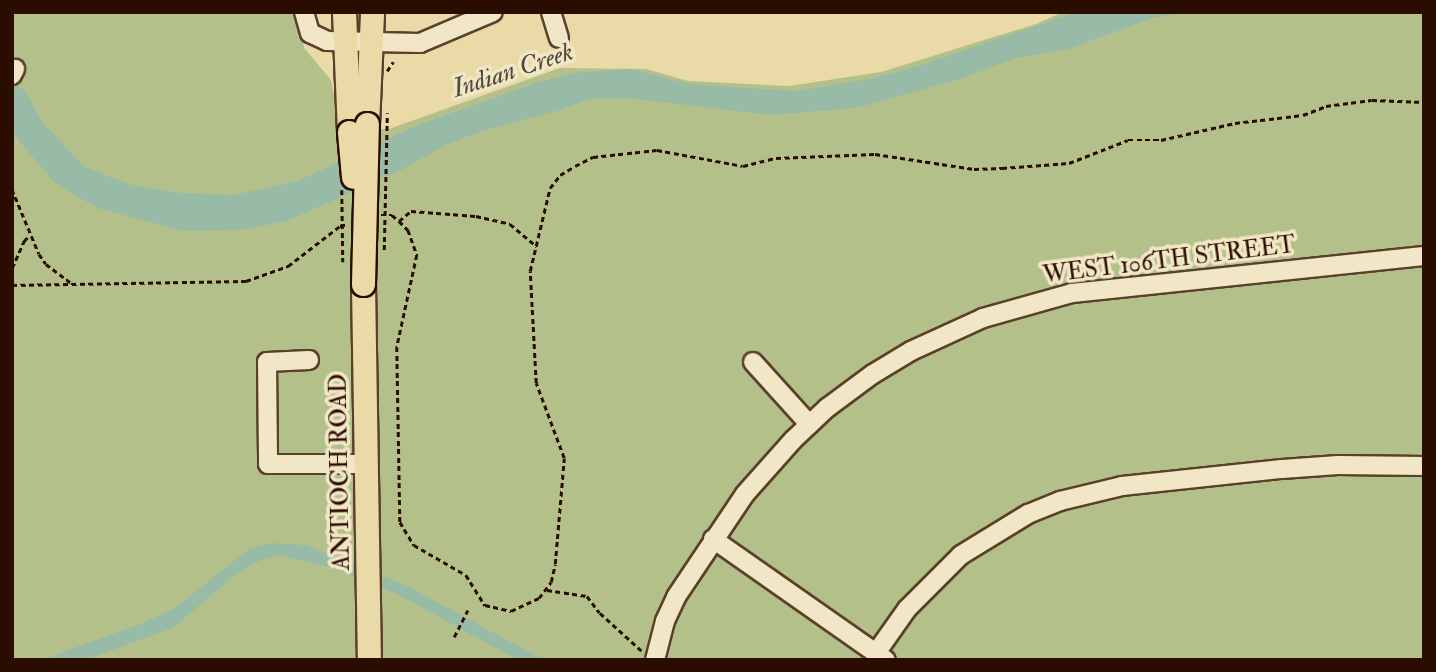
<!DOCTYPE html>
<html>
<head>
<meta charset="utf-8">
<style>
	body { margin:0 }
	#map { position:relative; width:1436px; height:672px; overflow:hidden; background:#e9daa8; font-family:"IM FELL Double Pica",serif }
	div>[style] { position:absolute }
	.green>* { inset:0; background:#b4c089 }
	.water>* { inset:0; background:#97bba7 }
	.path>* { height:2.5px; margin-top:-1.25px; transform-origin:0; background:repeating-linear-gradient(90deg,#2b0d00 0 5px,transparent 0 8.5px) }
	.roads { filter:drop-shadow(2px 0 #5a402a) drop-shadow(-2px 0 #5a402a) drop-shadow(0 2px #5a402a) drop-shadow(0 -2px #5a402a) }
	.minor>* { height:18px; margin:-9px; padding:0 9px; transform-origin:9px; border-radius:9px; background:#f1e7c6 }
	.major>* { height:23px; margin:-11.5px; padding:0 11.5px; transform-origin:11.5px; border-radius:11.5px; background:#e9daa8 }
	.path-bridge>* { height:2.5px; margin-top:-1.25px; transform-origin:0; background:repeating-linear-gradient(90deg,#2b0d00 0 5px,transparent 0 8.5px) }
	.bridges { filter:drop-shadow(2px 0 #2b0d00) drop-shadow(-2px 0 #2b0d00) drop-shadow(0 2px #2b0d00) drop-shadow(0 -2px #2b0d00) }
	.major-bridge>* { height:23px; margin:-11.5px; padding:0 11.5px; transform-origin:11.5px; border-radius:11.5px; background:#e9daa8 }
	span { translate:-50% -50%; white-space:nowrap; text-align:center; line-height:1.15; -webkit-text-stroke:7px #f1e7c6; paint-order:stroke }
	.street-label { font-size:24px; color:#2b0d00 }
	.water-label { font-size:26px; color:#514a3a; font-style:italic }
	.frame { position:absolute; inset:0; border:14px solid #2b0d00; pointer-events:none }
</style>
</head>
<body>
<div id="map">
	<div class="green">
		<div style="clip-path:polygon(12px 12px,299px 12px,304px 48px,331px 80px,341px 129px,389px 129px,560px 68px,646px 69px,688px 81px,789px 86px,881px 72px,1036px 24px,1063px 12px,1424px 12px,1424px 660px,12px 660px)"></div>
	</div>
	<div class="water">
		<div style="clip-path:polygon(1077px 12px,1183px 12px,1153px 18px,1068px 49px,1016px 58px,960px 79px,856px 108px,771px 115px,627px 98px,589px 99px,557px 111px,485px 130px,448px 144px,399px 171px,287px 221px,240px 230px,183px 231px,97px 208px,54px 182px,19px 141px,12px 128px,12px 83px,25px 91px,43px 123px,85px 167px,132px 185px,181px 193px,234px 195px,298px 181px,415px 126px,536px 83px,574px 73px,631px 69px,689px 84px,796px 91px,870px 79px,921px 65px)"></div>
		<div style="clip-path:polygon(270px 543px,306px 545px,407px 586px,544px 660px,518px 660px,397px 594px,333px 568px,278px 555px,256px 562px,235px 575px,173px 628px,85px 660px,41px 660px,143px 623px,175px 608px,250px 548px)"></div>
	</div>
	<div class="path">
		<div style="left:387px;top:71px;width:11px;rotate:-56deg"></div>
		<div style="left:12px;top:189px;width:70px;rotate:67.4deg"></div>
		<div style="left:39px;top:254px;width:12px;rotate:55deg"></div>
		<div style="left:46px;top:264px;width:34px;rotate:37deg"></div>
		<div style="left:381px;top:215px;width:11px"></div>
		<div style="left:392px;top:215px;width:9px;rotate:41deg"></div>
		<div style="left:399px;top:221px;width:16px;rotate:-40deg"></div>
		<div style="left:411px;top:211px;width:65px;rotate:4.4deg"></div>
		<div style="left:476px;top:216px;width:35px;rotate:13deg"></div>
		<div style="left:510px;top:224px;width:35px;rotate:40deg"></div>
		<div style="left:399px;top:221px;width:13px;rotate:45deg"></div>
		<div style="left:408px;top:230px;width:27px;rotate:70deg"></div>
		<div style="left:417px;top:255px;width:94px;rotate:102.3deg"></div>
		<div style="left:397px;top:347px;width:175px;rotate:89deg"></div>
		<div style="left:400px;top:522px;width:27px;rotate:59deg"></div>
		<div style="left:414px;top:545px;width:60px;rotate:30deg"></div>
		<div style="left:466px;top:575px;width:36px;rotate:58deg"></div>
		<div style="left:485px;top:605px;width:27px;rotate:13deg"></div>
		<div style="left:511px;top:611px;width:31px;rotate:-25deg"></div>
		<div style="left:539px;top:598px;width:20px;rotate:-53deg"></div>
		<div style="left:551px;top:582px;width:18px;rotate:-77deg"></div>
		<div style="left:555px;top:564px;width:106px;rotate:-85.1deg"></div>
		<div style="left:564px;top:458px;width:80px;rotate:-110.5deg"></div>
		<div style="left:536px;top:383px;width:112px;rotate:-93.1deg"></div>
		<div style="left:530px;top:271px;width:85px;rotate:-76.5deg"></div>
		<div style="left:550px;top:188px;width:16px;rotate:-52deg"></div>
		<div style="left:560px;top:175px;width:17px;rotate:-31deg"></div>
		<div style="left:575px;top:166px;width:20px;rotate:-27deg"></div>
		<div style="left:593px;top:157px;width:64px;rotate:-6.2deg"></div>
		<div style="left:657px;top:150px;width:87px;rotate:10.5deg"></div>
		<div style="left:743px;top:166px;width:34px;rotate:-14deg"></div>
		<div style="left:776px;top:158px;width:99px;rotate:-2.3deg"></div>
		<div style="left:875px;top:154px;width:100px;rotate:8.6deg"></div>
		<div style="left:974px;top:169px;width:28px;rotate:-2deg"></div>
		<div style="left:1002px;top:168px;width:67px;rotate:-4.3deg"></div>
		<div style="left:1069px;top:163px;width:63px;rotate:-21.3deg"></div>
		<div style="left:1128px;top:140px;width:33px"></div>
		<div style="left:1161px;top:140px;width:76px;rotate:-12.9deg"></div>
		<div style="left:1235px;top:123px;width:68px;rotate:-6.7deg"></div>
		<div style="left:1303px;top:115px;width:25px;rotate:-21deg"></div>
		<div style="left:1326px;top:106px;width:46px;rotate:-7.4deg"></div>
		<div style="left:1372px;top:100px;width:52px;rotate:2.2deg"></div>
		<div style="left:384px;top:250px;width:137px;rotate:-88.7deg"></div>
		<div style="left:12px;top:268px;width:30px;rotate:-66deg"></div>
		<div style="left:24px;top:241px;width:8px;rotate:-45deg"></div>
		<div style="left:12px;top:285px;width:234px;rotate:-1deg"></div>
		<div style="left:246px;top:281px;width:45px;rotate:-19.7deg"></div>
		<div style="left:288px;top:266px;width:66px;rotate:-37.6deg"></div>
		<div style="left:340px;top:226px;width:8px;rotate:-14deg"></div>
		<div style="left:547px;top:590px;width:40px;rotate:8.5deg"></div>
		<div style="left:587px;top:596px;width:21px;rotate:53deg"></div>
		<div style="left:600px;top:613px;width:58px;rotate:42.2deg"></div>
		<div style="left:454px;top:637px;width:30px;rotate:-63deg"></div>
	</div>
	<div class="roads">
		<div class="minor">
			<div style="left:304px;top:12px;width:22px;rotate:74deg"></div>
			<div style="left:310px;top:33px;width:19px;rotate:25deg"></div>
			<div style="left:327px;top:41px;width:93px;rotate:1.2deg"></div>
			<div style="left:420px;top:43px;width:79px;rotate:-23deg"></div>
			<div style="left:551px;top:12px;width:27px;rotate:73deg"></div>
			<div style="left:12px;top:75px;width:7px;rotate:-63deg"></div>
			<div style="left:309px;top:360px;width:42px;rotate:177.3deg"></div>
			<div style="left:267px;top:362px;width:102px;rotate:89.4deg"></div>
			<div style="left:268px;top:464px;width:87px"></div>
			<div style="left:753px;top:362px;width:84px;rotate:47.9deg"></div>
			<div style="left:713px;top:539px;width:211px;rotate:35deg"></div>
			<div style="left:876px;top:653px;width:54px;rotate:-54.8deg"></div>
			<div style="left:907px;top:609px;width:76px;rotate:-45deg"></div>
			<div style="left:961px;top:555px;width:79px;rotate:-31.5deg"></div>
			<div style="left:1028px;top:514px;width:35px;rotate:-22deg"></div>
			<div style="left:1060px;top:501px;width:64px;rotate:-13.6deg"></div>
			<div style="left:1122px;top:486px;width:161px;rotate:-6.1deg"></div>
			<div style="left:1282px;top:469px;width:56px;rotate:-4.1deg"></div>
			<div style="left:1338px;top:465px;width:86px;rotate:0.7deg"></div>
			<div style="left:655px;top:660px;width:40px;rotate:-75.6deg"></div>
			<div style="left:665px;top:621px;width:26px;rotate:-65deg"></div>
			<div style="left:676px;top:597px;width:124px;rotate:-56.2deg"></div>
			<div style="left:745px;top:494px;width:72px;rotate:-48.4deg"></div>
			<div style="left:793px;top:440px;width:47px;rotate:-43.3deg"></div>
			<div style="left:827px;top:408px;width:57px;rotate:-36.5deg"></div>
			<div style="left:873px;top:374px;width:44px;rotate:-31.2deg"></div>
			<div style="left:911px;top:351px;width:79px;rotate:-24.6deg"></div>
			<div style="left:983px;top:318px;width:92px;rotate:-15.7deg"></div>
			<div style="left:1072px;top:293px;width:354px;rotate:-6deg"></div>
		</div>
		<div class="major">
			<div style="left:344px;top:12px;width:120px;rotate:87.6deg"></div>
			<div style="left:367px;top:124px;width:112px;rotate:-87.4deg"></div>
			<div style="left:363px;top:284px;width:376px;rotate:89.1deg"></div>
		</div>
	</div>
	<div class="path-bridge">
		<div style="left:342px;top:190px;width:72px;rotate:89.2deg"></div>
	</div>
	<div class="bridges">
		<div class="major-bridge">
			<div style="left:349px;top:132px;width:45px;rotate:84.9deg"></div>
			<div style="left:363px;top:284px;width:160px;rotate:-88.6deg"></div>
		</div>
	</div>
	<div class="street-label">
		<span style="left:1169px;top:260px;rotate:-7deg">WEST 106TH STREET</span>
		<span style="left:340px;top:472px;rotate:-91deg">ANTIOCH ROAD</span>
	</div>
	<div class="water-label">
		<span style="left:513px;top:71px;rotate:-18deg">Indian Creek</span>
	</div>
	<div class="frame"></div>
</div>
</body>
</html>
